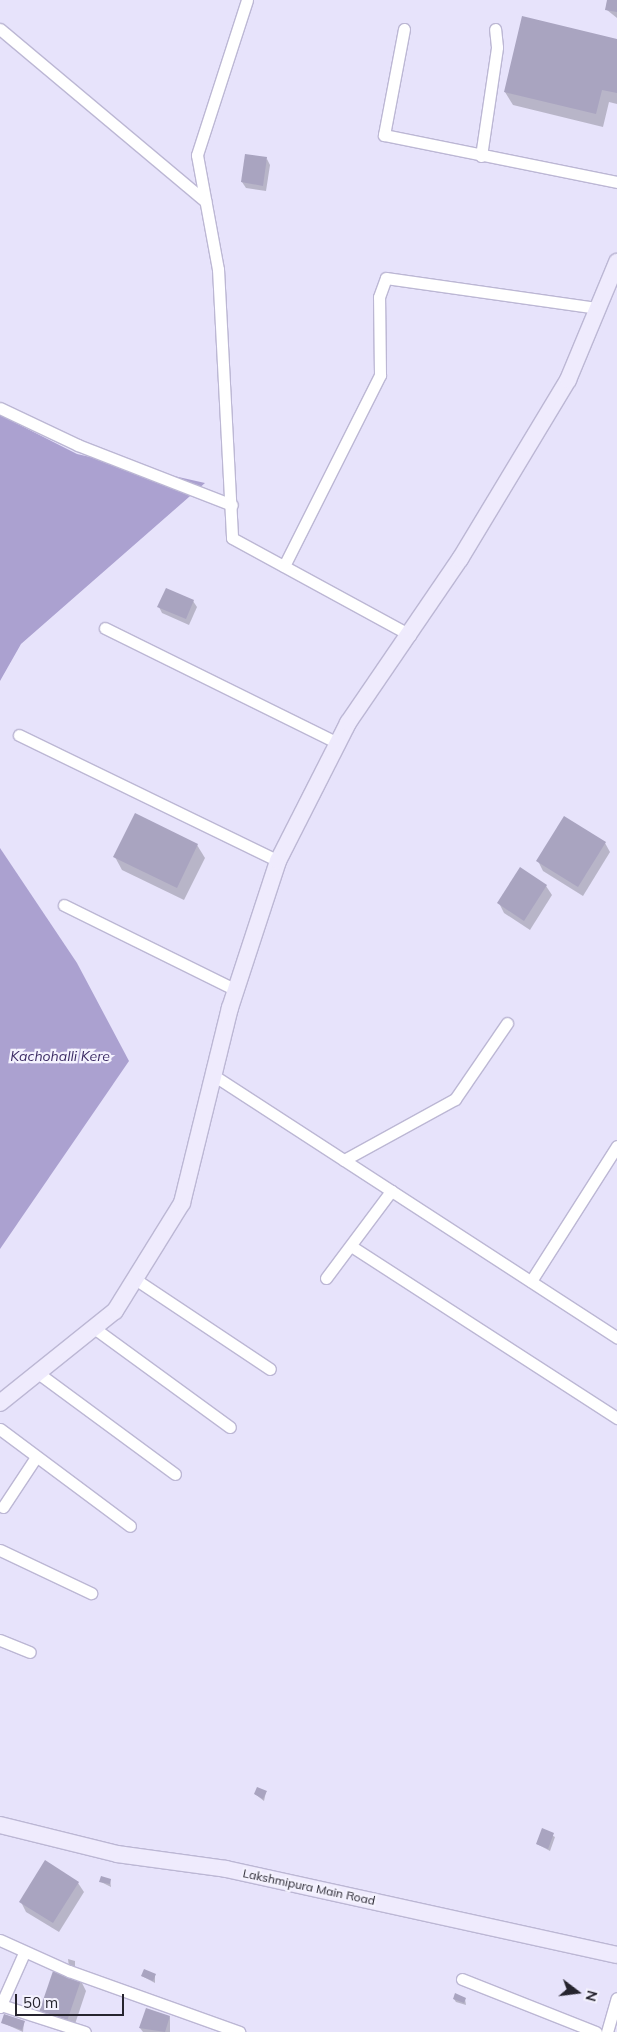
<!DOCTYPE html>
<html>
<head>
<meta charset="utf-8">
<style>
	body { margin:0 }
	#map { position:relative; width:617px; height:2032px; overflow:hidden; background:#e7e3fb; font-family:Mulish,sans-serif }
	div>[style] { position:absolute }
	.water>* { inset:0; background:#aba1d0 }
	.shadow>* { inset:0; background:#0003 }
	.building>* { inset:0; background:#a9a4c0 }
	.roads { filter:drop-shadow(1px 0 #bcb7d4) drop-shadow(-1px 0 #bcb7d4) drop-shadow(0 1px #bcb7d4) drop-shadow(0 -1px #bcb7d4) }
	.street>* { height:11px; margin:-5.5px; padding:0 5.5px; transform-origin:5.5px; border-radius:5.5px; background:#fff }
	.secondary>* { height:16px; margin:-8px; padding:0 8px; transform-origin:8px; border-radius:8px; background:#efebfd }
	span { translate:-50% -50%; white-space:nowrap; text-align:center; line-height:1.15; -webkit-text-stroke:4.5px #f4f2fe; paint-order:stroke }
	.street-label { font-size:12px; color:#26242e }
	.water-label { font-size:14px; color:#3b2a64; font-style:italic }
	.north { position:absolute; left:552px; top:1967px; width:50px; height:50px; -webkit-text-stroke:4px #f4f2fe; paint-order:stroke; rotate:105deg; font-size:14px; font-weight:700; line-height:20px; text-align:center; color:#26242e }
	.north::after { content:''; display:block; margin:auto; width:18px; height:22px; background:#26242e; clip-path:polygon(50% 0,100% 100%,50% 72%,0 100%) }
	.scale { position:absolute; left:15px; top:1994px; width:109px; height:22px; box-sizing:border-box; border:2px solid #26242e; border-top:0; padding-left:6px; font-size:15px; line-height:18px; white-space:nowrap; color:#26242e; -webkit-text-stroke:4px #f4f2fe; paint-order:stroke }
</style>
</head>
<body>
<div id="map">
	<div class="water">
		<div style="clip-path:polygon(0 415px,77px 454px,205px 483px,21px 644px,0 681px)"></div>
		<div style="clip-path:polygon(0 848px,77px 963px,129px 1061px,0 1249px)"></div>
	</div>
	<div class="shadow">
		<div style="clip-path:polygon(609px 0,617px 0,617px 18px,607px 10px)"></div>
		<div style="clip-path:polygon(617px 40px,617px 104px,609px 102px,603px 127px,513px 105px,505px 92px)"></div>
		<div style="clip-path:polygon(267px 159px,270px 165px,266px 191px,246px 188px,242px 182px)"></div>
		<div style="clip-path:polygon(193px 601px,197px 607px,189px 625px,162px 613px,159px 607px)"></div>
		<div style="clip-path:polygon(605px 843px,610px 852px,583px 896px,543px 871px,538px 861px)"></div>
		<div style="clip-path:polygon(197px 845px,205px 858px,184px 900px,122px 870px,115px 857px)"></div>
		<div style="clip-path:polygon(546px 886px,552px 895px,530px 930px,504px 913px,499px 903px)"></div>
		<div style="clip-path:polygon(266px 1792px,264px 1801px,255px 1794px)"></div>
		<div style="clip-path:polygon(542px 1830px,555px 1837px,550px 1851px,537px 1844px)"></div>
		<div style="clip-path:polygon(110px 1880px,111px 1887px,101px 1882px)"></div>
		<div style="clip-path:polygon(78px 1883px,84px 1892px,59px 1932px,26px 1912px,21px 1902px)"></div>
		<div style="clip-path:polygon(68px 1959px,75px 1961px,75px 1969px,69px 1967px)"></div>
		<div style="clip-path:polygon(54px 1972px,81px 1981px,86px 1991px,73px 2030px,46px 2021px)"></div>
		<div style="clip-path:polygon(155px 1975px,155px 1983px,142px 1976px)"></div>
		<div style="clip-path:polygon(454px 1999px,465px 1999px,466px 2005px,456px 2002px)"></div>
		<div style="clip-path:polygon(170px 2017px,170px 2032px,143px 2032px,140px 2028px)"></div>
		<div style="clip-path:polygon(24px 2022px,23px 2032px,3px 2023px)"></div>
	</div>
	<div class="building">
		<div style="clip-path:polygon(607px 0,617px 0,617px 12px,605px 10px)"></div>
		<div style="clip-path:polygon(522px 16px,617px 39px,617px 93px,602px 90px,596px 114px,504px 92px)"></div>
		<div style="clip-path:polygon(245px 154px,267px 157px,263px 186px,241px 182px)"></div>
		<div style="clip-path:polygon(166px 588px,194px 600px,186px 619px,157px 607px)"></div>
		<div style="clip-path:polygon(135px 813px,198px 844px,177px 888px,113px 857px)"></div>
		<div style="clip-path:polygon(564px 816px,606px 842px,578px 887px,536px 861px)"></div>
		<div style="clip-path:polygon(520px 867px,547px 885px,524px 921px,497px 903px)"></div>
		<div style="clip-path:polygon(257px 1787px,267px 1791px,263px 1799px,254px 1794px)"></div>
		<div style="clip-path:polygon(542px 1828px,554px 1833px,548px 1849px,536px 1844px)"></div>
		<div style="clip-path:polygon(45px 1860px,79px 1882px,53px 1923px,19px 1902px)"></div>
		<div style="clip-path:polygon(101px 1876px,111px 1879px,110px 1884px,99px 1882px)"></div>
		<div style="clip-path:polygon(144px 1969px,156px 1974px,153px 1981px,141px 1976px)"></div>
		<div style="clip-path:polygon(53px 1971px,81px 1980px,67px 2021px,39px 2012px)"></div>
		<div style="clip-path:polygon(455px 1993px,466px 1998px,464px 2003px,453px 1999px)"></div>
		<div style="clip-path:polygon(146px 2008px,170px 2016px,165px 2032px,139px 2028px)"></div>
		<div style="clip-path:polygon(4px 2014px,25px 2021px,22px 2030px,1px 2023px)"></div>
	</div>
	<div class="roads">
		<div class="street">
			<div style="left:247px;top:0;width:163px;rotate:107.9deg"></div>
			<div style="left:197px;top:155px;width:116px;rotate:79.6deg"></div>
			<div style="left:218px;top:269px;width:269px;rotate:87deg"></div>
			<div style="left:232px;top:538px;width:203px;rotate:28.6deg"></div>
			<div style="left:0;top:29px;width:268px;rotate:40deg"></div>
			<div style="left:404px;top:29px;width:108px;rotate:100.7deg"></div>
			<div style="left:384px;top:135px;width:238px;rotate:11.4deg"></div>
			<div style="left:481px;top:156px;width:110px;rotate:-81.6deg"></div>
			<div style="left:497px;top:47px;width:18px;rotate:-96deg"></div>
			<div style="left:0;top:408px;width:86px;rotate:25.4deg"></div>
			<div style="left:78px;top:445px;width:165px;rotate:21.3deg"></div>
			<div style="left:284px;top:566px;width:214px;rotate:-63.3deg"></div>
			<div style="left:380px;top:375px;width:78px;rotate:-90.7deg"></div>
			<div style="left:379px;top:297px;width:20px;rotate:-70deg"></div>
			<div style="left:386px;top:278px;width:214px;rotate:8.1deg"></div>
			<div style="left:105px;top:628px;width:260px;rotate:26.3deg"></div>
			<div style="left:19px;top:735px;width:288px;rotate:25.9deg"></div>
			<div style="left:64px;top:905px;width:192px;rotate:26.3deg"></div>
			<div style="left:213px;top:1075px;width:482px;rotate:33deg"></div>
			<div style="left:344px;top:1160px;width:127px;rotate:-28.8deg"></div>
			<div style="left:455px;top:1099px;width:92px;rotate:-55.6deg"></div>
			<div style="left:351px;top:1246px;width:317px;rotate:32.9deg"></div>
			<div style="left:326px;top:1278px;width:109px;rotate:-53.2deg"></div>
			<div style="left:135px;top:1279px;width:162px;rotate:33.7deg"></div>
			<div style="left:531px;top:1281px;width:160px;rotate:-57.5deg"></div>
			<div style="left:94px;top:1328px;width:168px;rotate:36.1deg"></div>
			<div style="left:38px;top:1373px;width:170px;rotate:36.4deg"></div>
			<div style="left:0;top:1429px;width:162px;rotate:36.7deg"></div>
			<div style="left:3px;top:1507px;width:60px;rotate:-56.6deg"></div>
			<div style="left:0;top:1550px;width:101px;rotate:25.3deg"></div>
			<div style="left:0;top:1640px;width:32px;rotate:22deg"></div>
			<div style="left:0;top:1940px;width:76px;rotate:24.2deg"></div>
			<div style="left:69px;top:1971px;width:181px;rotate:19.7deg"></div>
			<div style="left:462px;top:1979px;width:144px;rotate:21.6deg"></div>
			<div style="left:1px;top:2005px;width:88px;rotate:17.8deg"></div>
			<div style="left:0;top:2007px;width:59px;rotate:-66deg"></div>
			<div style="left:607px;top:2032px;width:35px;rotate:-74deg"></div>
		</div>
		<div class="secondary">
			<div style="left:0;top:1403px;width:147px;rotate:-38.7deg"></div>
			<div style="left:115px;top:1311px;width:127px;rotate:-58.2deg"></div>
			<div style="left:182px;top:1203px;width:201px;rotate:-76.2deg"></div>
			<div style="left:230px;top:1008px;width:155px;rotate:-71.9deg"></div>
			<div style="left:278px;top:861px;width:155px;rotate:-63.1deg"></div>
			<div style="left:348px;top:723px;width:199px;rotate:-55.7deg"></div>
			<div style="left:460px;top:559px;width:209px;rotate:-58.9deg"></div>
			<div style="left:568px;top:380px;width:128px;rotate:-67.4deg"></div>
			<div style="left:0;top:1825px;width:121px;rotate:13.9deg"></div>
			<div style="left:117px;top:1854px;width:110px;rotate:7.8deg"></div>
			<div style="left:226px;top:1869px;width:400px;rotate:12.4deg"></div>
		</div>
	</div>
	<div class="street-label">
		<span style="left:309px;top:1887px;rotate:12deg">Lakshmipura Main Road</span>
	</div>
	<div class="water-label">
		<span style="left:60px;top:1056px">Kachohalli Kere</span>
	</div>
	<div class="north">N</div>
	<div class="scale">50 m</div>
</div>
</body>
</html>
